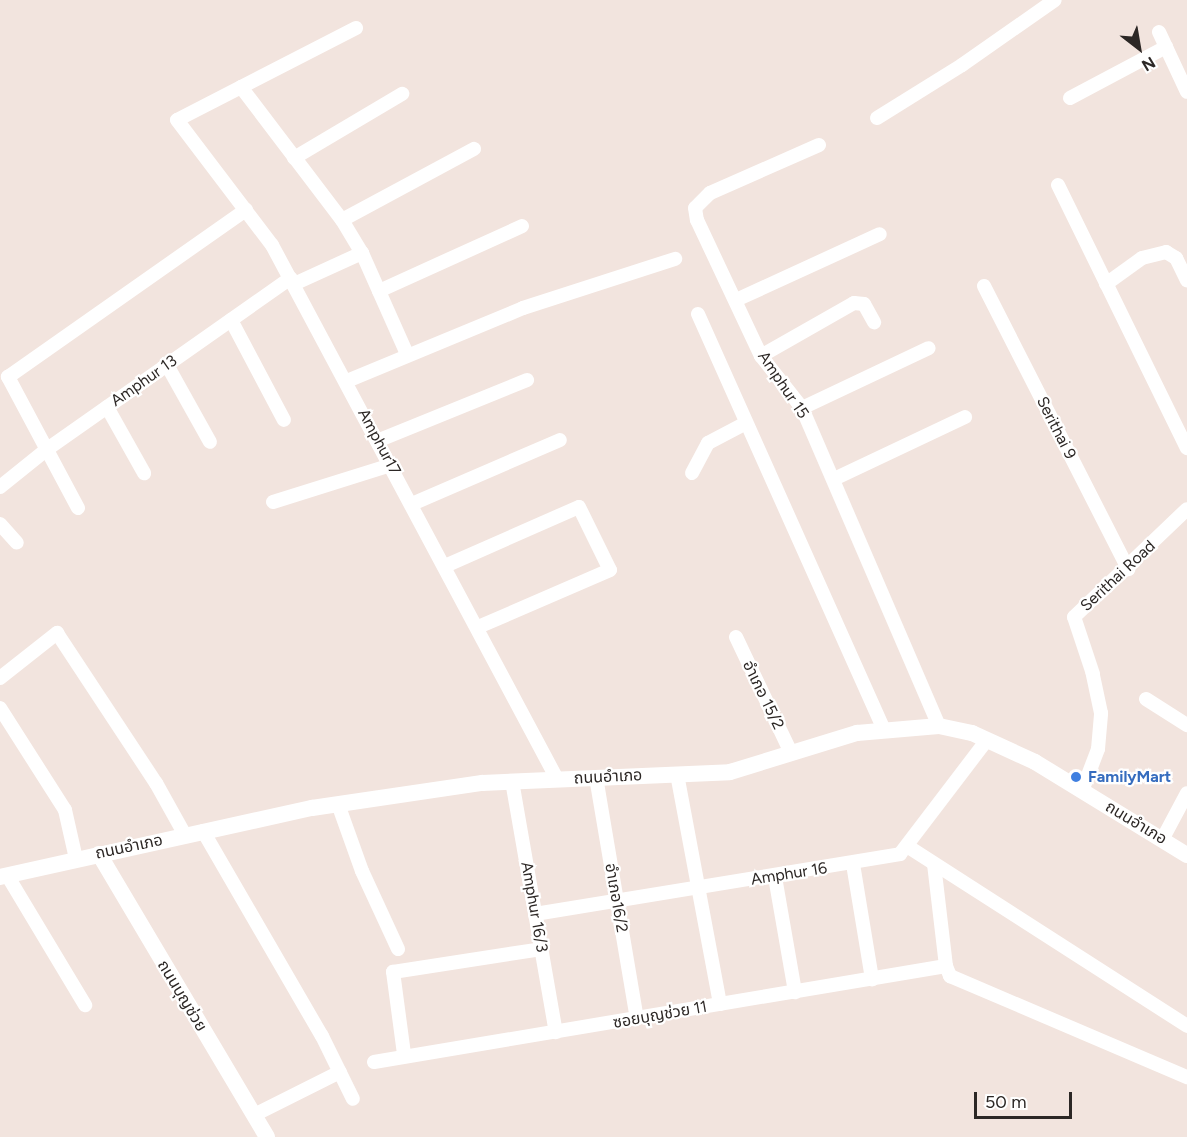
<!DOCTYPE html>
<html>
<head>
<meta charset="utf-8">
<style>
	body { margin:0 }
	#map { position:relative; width:1187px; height:1137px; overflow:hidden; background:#f2e4de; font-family:Figtree,"Noto Sans Thai",sans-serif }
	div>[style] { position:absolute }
	.minor>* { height:14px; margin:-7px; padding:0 7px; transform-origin:7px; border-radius:7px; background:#fff }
	.tertiary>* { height:16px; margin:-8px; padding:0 8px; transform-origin:8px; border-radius:8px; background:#fff }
	.dots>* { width:16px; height:16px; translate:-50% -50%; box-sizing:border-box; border:3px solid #fff; border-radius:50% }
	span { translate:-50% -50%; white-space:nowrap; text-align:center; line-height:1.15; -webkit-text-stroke:4.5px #fff; paint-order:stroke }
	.street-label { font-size:16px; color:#2c2725 }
	.shop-label { font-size:16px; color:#366cbe; font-weight:700 }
	.left { translate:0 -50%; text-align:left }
	.north { position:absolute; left:1109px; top:18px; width:60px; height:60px; -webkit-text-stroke:4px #fff; paint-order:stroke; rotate:149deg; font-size:16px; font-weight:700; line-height:24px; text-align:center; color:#2c2725 }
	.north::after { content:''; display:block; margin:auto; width:21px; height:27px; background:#2c2725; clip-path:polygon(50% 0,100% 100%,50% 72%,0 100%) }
	.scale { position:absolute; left:974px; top:1092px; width:98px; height:27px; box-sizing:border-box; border:3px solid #2c2725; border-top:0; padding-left:8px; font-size:18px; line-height:21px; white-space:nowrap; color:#2c2725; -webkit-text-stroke:4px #fff; paint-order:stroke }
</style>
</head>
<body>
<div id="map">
	<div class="minor">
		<div style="left:356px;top:28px;width:201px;rotate:152.8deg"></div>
		<div style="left:177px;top:120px;width:157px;rotate:52.8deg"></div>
		<div style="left:272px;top:245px;width:605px;rotate:61.91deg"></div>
		<div style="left:1159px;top:32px;width:66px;rotate:65deg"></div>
		<div style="left:241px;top:87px;width:167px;rotate:52.8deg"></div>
		<div style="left:342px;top:220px;width:39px;rotate:59deg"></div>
		<div style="left:362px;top:253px;width:111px;rotate:66deg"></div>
		<div style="left:1070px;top:98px;width:109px;rotate:-28deg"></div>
		<div style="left:877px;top:118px;width:100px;rotate:-31.9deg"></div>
		<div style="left:962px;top:65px;width:113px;rotate:-35deg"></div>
		<div style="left:819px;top:145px;width:119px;rotate:156.2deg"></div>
		<div style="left:710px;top:193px;width:21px;rotate:135deg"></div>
		<div style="left:695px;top:208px;width:12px;rotate:81deg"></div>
		<div style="left:697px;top:220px;width:150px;rotate:64.8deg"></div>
		<div style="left:761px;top:356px;width:66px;rotate:51.7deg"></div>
		<div style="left:802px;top:408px;width:346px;rotate:66.7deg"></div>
		<div style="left:294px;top:158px;width:126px;rotate:-30.7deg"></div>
		<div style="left:1058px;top:185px;width:293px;rotate:63.9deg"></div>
		<div style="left:342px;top:220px;width:150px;rotate:-28.3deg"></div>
		<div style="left:294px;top:284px;width:75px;rotate:-24.5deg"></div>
		<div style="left:1106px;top:284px;width:44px;rotate:-35.8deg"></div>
		<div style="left:1142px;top:258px;width:25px;rotate:-14deg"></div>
		<div style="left:1166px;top:252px;width:12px;rotate:31deg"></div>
		<div style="left:1176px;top:258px;width:25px;rotate:64deg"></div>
		<div style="left:984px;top:286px;width:318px;rotate:63deg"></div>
		<div style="left:379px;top:291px;width:157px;rotate:-24.4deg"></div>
		<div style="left:736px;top:300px;width:158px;rotate:-24.6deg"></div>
		<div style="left:698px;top:314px;width:456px;rotate:65.9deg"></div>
		<div style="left:231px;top:320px;width:113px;rotate:62.1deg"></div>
		<div style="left:761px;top:356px;width:107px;rotate:-29.7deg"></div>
		<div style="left:854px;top:303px;width:10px;rotate:6deg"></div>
		<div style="left:864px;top:304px;width:21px;rotate:61deg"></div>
		<div style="left:167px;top:365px;width:88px;rotate:60.8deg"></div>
		<div style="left:347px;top:381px;width:191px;rotate:-22.5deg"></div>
		<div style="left:523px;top:308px;width:160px;rotate:-17.9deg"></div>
		<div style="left:107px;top:407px;width:76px;rotate:60.7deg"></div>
		<div style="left:802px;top:408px;width:140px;rotate:-25.3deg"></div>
		<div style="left:377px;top:441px;width:162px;rotate:-22.1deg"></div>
		<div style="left:692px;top:473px;width:34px;rotate:-62deg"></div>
		<div style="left:708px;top:443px;width:43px;rotate:-27.8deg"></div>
		<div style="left:834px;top:479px;width:145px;rotate:-25.3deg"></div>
		<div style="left:0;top:487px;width:59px;rotate:-38.8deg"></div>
		<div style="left:46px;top:450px;width:299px;rotate:-35.1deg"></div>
		<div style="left:273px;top:502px;width:124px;rotate:-17.4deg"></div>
		<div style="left:412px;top:504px;width:161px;rotate:-23.4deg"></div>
		<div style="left:78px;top:508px;width:149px;rotate:-118.1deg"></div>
		<div style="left:8px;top:377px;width:291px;rotate:-35.1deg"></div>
		<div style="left:0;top:524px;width:25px;rotate:48deg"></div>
		<div style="left:445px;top:566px;width:146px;rotate:-23.8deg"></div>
		<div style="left:579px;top:507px;width:70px;rotate:63.8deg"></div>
		<div style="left:610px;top:570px;width:144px;rotate:156.6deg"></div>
		<div style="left:736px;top:637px;width:128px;rotate:64.6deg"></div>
		<div style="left:0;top:678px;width:73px;rotate:-38.3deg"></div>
		<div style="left:57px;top:633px;width:180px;rotate:56.6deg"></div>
		<div style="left:156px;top:783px;width:60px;rotate:60.9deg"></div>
		<div style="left:1146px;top:699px;width:49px;rotate:32.4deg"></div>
		<div style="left:0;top:708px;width:121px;rotate:57.5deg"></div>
		<div style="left:65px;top:810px;width:50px;rotate:77.3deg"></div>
		<div style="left:677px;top:774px;width:234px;rotate:79.4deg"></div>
		<div style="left:596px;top:777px;width:245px;rotate:80.4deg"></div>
		<div style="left:512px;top:781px;width:255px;rotate:80.1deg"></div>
		<div style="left:1082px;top:791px;width:45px;rotate:-69.1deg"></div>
		<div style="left:1098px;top:749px;width:36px;rotate:-85deg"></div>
		<div style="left:1101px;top:713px;width:40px;rotate:-102deg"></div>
		<div style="left:1093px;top:674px;width:60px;rotate:-108.4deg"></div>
		<div style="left:1074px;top:617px;width:156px;rotate:-43.7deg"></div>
		<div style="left:338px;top:804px;width:71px;rotate:70.3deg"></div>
		<div style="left:362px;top:871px;width:86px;rotate:65.2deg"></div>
		<div style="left:203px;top:831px;width:237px;rotate:59.9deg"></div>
		<div style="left:322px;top:1036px;width:70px;rotate:63.8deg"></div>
		<div style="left:1162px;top:840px;width:53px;rotate:-62deg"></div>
		<div style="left:907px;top:846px;width:333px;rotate:32.7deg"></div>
		<div style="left:853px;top:864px;width:117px;rotate:80.6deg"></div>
		<div style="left:934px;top:864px;width:103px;rotate:83.3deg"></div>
		<div style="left:946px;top:966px;width:11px;rotate:68deg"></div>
		<div style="left:950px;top:976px;width:258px;rotate:23.1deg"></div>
		<div style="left:7px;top:875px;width:152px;rotate:59deg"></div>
		<div style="left:775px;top:877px;width:117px;rotate:80.1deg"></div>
		<div style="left:535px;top:914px;width:370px;rotate:-9.3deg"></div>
		<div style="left:900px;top:854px;width:143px;rotate:-52.7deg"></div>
		<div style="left:404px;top:1054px;width:83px;rotate:-97.6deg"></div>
		<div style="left:393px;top:972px;width:150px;rotate:-8.8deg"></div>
		<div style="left:374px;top:1062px;width:580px;rotate:-9.53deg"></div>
		<div style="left:254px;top:1115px;width:96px;rotate:-26.6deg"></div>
	</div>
	<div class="tertiary">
		<div style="left:99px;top:854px;width:329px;rotate:59.3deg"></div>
		<div style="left:0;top:877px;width:320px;rotate:-12.5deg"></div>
		<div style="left:312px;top:808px;width:172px;rotate:-8.4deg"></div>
		<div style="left:482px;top:783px;width:248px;rotate:-2.5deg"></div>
		<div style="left:730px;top:772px;width:133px;rotate:-17.1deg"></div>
		<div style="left:857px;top:733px;width:82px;rotate:-4.9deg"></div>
		<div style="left:939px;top:726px;width:34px;rotate:12deg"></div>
		<div style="left:972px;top:733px;width:69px;rotate:24.7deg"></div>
		<div style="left:1035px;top:762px;width:178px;rotate:31.5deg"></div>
	</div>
	<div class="dots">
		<div style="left:1076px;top:777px;background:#3f7fe0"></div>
	</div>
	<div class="street-label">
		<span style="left:144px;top:381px;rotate:-35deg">Amphur 13</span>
		<span style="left:783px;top:385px;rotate:56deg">Amphur 15</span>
		<span style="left:1056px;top:428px;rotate:63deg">Serithai 9</span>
		<span style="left:379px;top:442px;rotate:62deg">Amphur17</span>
		<span style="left:1118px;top:576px;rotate:-43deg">Serithai Road</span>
		<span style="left:763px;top:695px;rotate:64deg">อำเภอ 15/2</span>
		<span style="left:608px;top:777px;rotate:-3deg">ถนนอำเภอ</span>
		<span style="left:1136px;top:823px;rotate:31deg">ถนนอำเภอ</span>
		<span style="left:129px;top:847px;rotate:-12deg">ถนนอำเภอ</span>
		<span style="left:789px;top:874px;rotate:-9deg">Amphur 16</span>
		<span style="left:616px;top:898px;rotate:80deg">อำเภอ16/2</span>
		<span style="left:534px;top:907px;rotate:80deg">Amphur 16/3</span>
		<span style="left:182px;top:996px;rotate:59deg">ถนนบุญช่วย</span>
		<span style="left:660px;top:1015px;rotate:-10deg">ซอยบุญช่วย 11</span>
	</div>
	<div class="shop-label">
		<span class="left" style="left:1088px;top:777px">FamilyMart</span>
	</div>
	<div class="north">N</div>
	<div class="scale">50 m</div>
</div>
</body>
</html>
